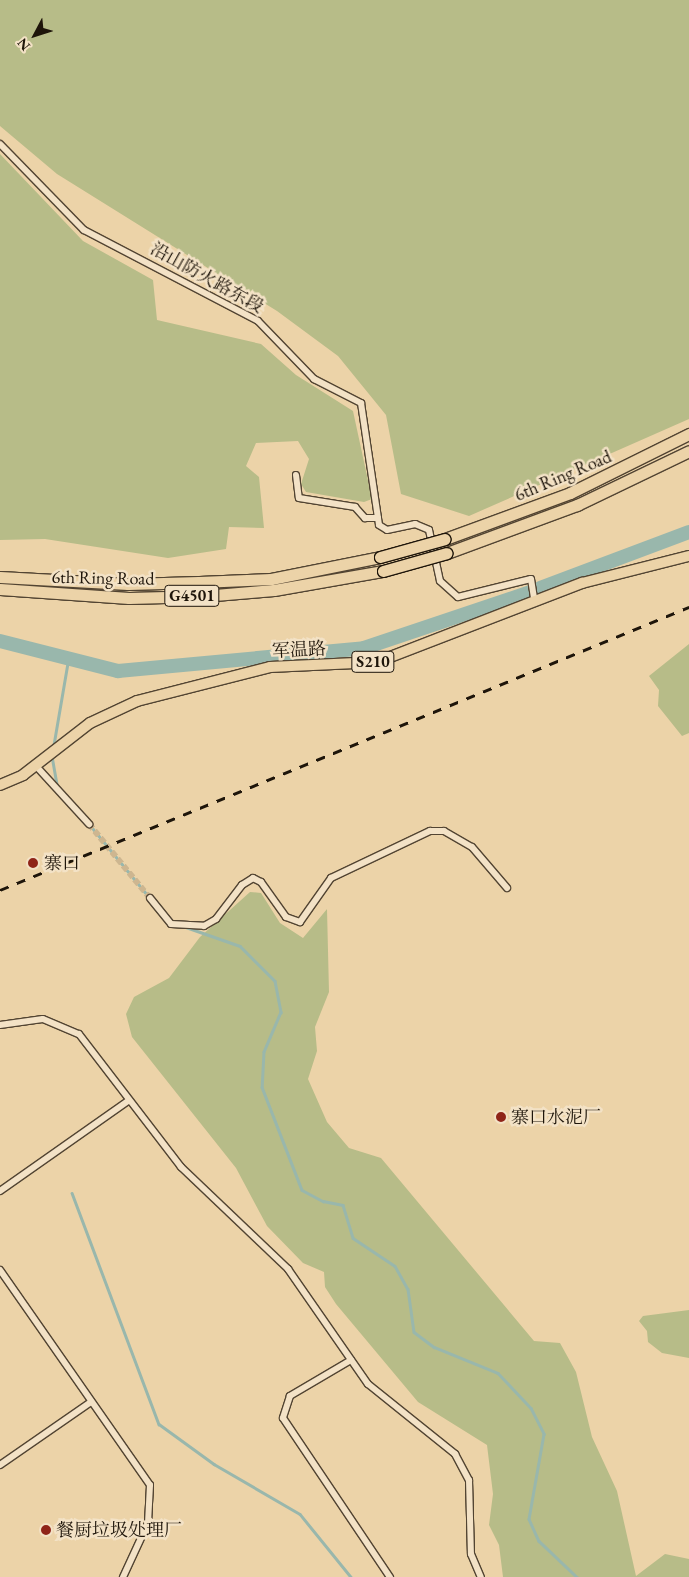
<!DOCTYPE html>
<html>
<head>
<meta charset="utf-8">
<style>
	body { margin:0 }
	#map { position:relative; width:689px; height:1577px; overflow:hidden; background:#ecd3a8; font-family:"EB Garamond","Noto Serif SC",serif }
	div>[style] { position:absolute }
	.green>* { inset:0; background:#b7bc88 }
	.stream>* { height:2.5px; margin:-1.25px; padding:0 1.25px; transform-origin:1.25px; border-radius:1.25px; background:#99b7ac }
	.river>* { height:14px; margin:-7px; padding:0 7px; transform-origin:7px; border-radius:7px; background:#99b7ac }
	.minor-tunnel>* { height:6px; margin-top:-3px; transform-origin:0; background:repeating-linear-gradient(90deg,#cdb690 0 6px,transparent 0 9px) }
	.roads { filter:drop-shadow(1px 0 #524432) drop-shadow(-1px 0 #524432) drop-shadow(0 1px #524432) drop-shadow(0 -1px #524432) }
	.minor>* { height:6px; margin:-3px; padding:0 3px; transform-origin:3px; border-radius:3px; background:#f3e2c6 }
	.primary>* { height:10px; margin:-5px; padding:0 5px; transform-origin:5px; border-radius:5px; background:#ecd3a8 }
	.motorway>* { height:11px; margin:-5.5px; padding:0 5.5px; transform-origin:5.5px; border-radius:5.5px; background:#ecd3a8 }
	.rail>* { height:2.5px; margin-top:-1.25px; transform-origin:0; background:repeating-linear-gradient(90deg,#1e150a 0 9px,transparent 0 18px) }
	.bridges { filter:drop-shadow(1px 0 #1e150a) drop-shadow(-1px 0 #1e150a) drop-shadow(0 1px #1e150a) drop-shadow(0 -1px #1e150a) }
	.motorway-bridge>* { height:11px; margin:-5.5px; padding:0 5.5px; transform-origin:5.5px; border-radius:5.5px; background:#ecd3a8 }
	.dots>* { width:14px; height:14px; translate:-50% -50%; box-sizing:border-box; border:2px solid #f3e2c6; border-radius:50% }
	span { translate:-50% -50%; white-space:nowrap; text-align:center; line-height:1.15; -webkit-text-stroke:5px #f3e2c6; paint-order:stroke }
	.shield-label span { padding:1px 4px; background:#f3e2c6; border:1px solid; border-radius:4px; -webkit-text-stroke-width:0 }
	.shield-label { font-size:16px; color:#1e150a; font-weight:700 }
	.street-label { font-size:18px; color:#1e150a }
	.poi-label { font-size:18px; color:#1e150a }
	.left { translate:0 -50%; text-align:left }
	.north { position:absolute; left:10px; top:10px; width:50px; height:50px; -webkit-text-stroke:4px #f3e2c6; paint-order:stroke; rotate:230deg; font-size:14px; font-weight:700; line-height:20px; text-align:center; color:#1e150a }
	.north::after { content:''; display:block; margin:auto; width:18px; height:22px; background:#1e150a; clip-path:polygon(50% 0,100% 100%,50% 72%,0 100%) }
</style>
</head>
<body>
<div id="map">
	<div class="green">
		<div style="clip-path:polygon(0 0,689px 0,689px 419px,469px 516px,401px 494px,386px 415px,338px 356px,277px 311px,57px 174px,0 126px)"></div>
		<div style="clip-path:polygon(0 154px,83px 241px,153px 280px,157px 320px,261px 344px,296px 375px,353px 411px,372px 499px,364px 502px,306px 492px,301px 484px,309px 459px,298px 441px,256px 443px,246px 466px,259px 477px,264px 528px,229px 527px,226px 549px,168px 558px,45px 539px,0 540px)"></div>
		<div style="clip-path:polygon(689px 644px,689px 733px,682px 736px,658px 706px,659px 690px,649px 676px)"></div>
		<div style="clip-path:polygon(250px 892px,261px 893px,280px 923px,303px 938px,327px 909px,329px 992px,315px 1027px,317px 1051px,308px 1079px,327px 1122px,349px 1148px,381px 1158px,534px 1341px,560px 1343px,576px 1372px,592px 1437px,617px 1491px,636px 1576px,665px 1554px,689px 1559px,689px 1577px,503px 1577px,499px 1545px,489px 1525px,493px 1494px,487px 1445px,418px 1402px,336px 1304px,325px 1287px,324px 1272px,303px 1263px,267px 1226px,236px 1168px,132px 1037px,126px 1014px,134px 997px,169px 978px,200px 937px)"></div>
		<div style="clip-path:polygon(689px 1310px,689px 1358px,662px 1353px,648px 1342px,647px 1331px,639px 1321px,643px 1316px)"></div>
	</div>
	<div class="stream">
		<div style="left:53px;top:748px;width:89px;rotate:-80.3deg"></div>
		<div style="left:52px;top:756px;width:29px;rotate:80deg"></div>
		<div style="left:90px;top:825px;width:94px;rotate:50.6deg"></div>
		<div style="left:183px;top:926px;width:60px;rotate:19.3deg"></div>
		<div style="left:240px;top:946px;width:49px;rotate:45deg"></div>
		<div style="left:275px;top:981px;width:32px;rotate:79deg"></div>
		<div style="left:281px;top:1012px;width:43px;rotate:113deg"></div>
		<div style="left:264px;top:1052px;width:35px;rotate:93deg"></div>
		<div style="left:262px;top:1087px;width:110px;rotate:68.8deg"></div>
		<div style="left:302px;top:1190px;width:24px;rotate:28deg"></div>
		<div style="left:323px;top:1201px;width:20px;rotate:11deg"></div>
		<div style="left:343px;top:1205px;width:34px;rotate:73deg"></div>
		<div style="left:353px;top:1238px;width:50px;rotate:33.7deg"></div>
		<div style="left:395px;top:1266px;width:26px;rotate:61deg"></div>
		<div style="left:408px;top:1289px;width:43px;rotate:82.1deg"></div>
		<div style="left:414px;top:1332px;width:25px;rotate:37deg"></div>
		<div style="left:434px;top:1347px;width:69px;rotate:22.1deg"></div>
		<div style="left:498px;top:1373px;width:48px;rotate:46.7deg"></div>
		<div style="left:531px;top:1408px;width:29px;rotate:63deg"></div>
		<div style="left:544px;top:1434px;width:86px;rotate:100deg"></div>
		<div style="left:529px;top:1519px;width:24px;rotate:66deg"></div>
		<div style="left:539px;top:1541px;width:52px;rotate:43.5deg"></div>
		<div style="left:72px;top:1193px;width:247px;rotate:69.4deg"></div>
		<div style="left:159px;top:1424px;width:68px;rotate:36deg"></div>
		<div style="left:214px;top:1464px;width:99px;rotate:30.2deg"></div>
		<div style="left:300px;top:1514px;width:81px;rotate:51deg"></div>
	</div>
	<div class="river">
		<div style="left:540px;top:588px;width:159px;rotate:-20.6deg"></div>
		<div style="left:0;top:641px;width:122px;rotate:14.3deg"></div>
		<div style="left:118px;top:671px;width:247px;rotate:-5.3deg"></div>
		<div style="left:364px;top:648px;width:175px;rotate:-18.6deg"></div>
	</div>
	<div class="minor-tunnel">
		<div style="left:89px;top:824px;width:96px;rotate:50.5deg"></div>
	</div>
	<div class="roads">
		<div class="minor">
			<div style="left:0;top:144px;width:120px;rotate:45.7deg"></div>
			<div style="left:84px;top:230px;width:196px;rotate:27.6deg"></div>
			<div style="left:258px;top:321px;width:81px;rotate:46deg"></div>
			<div style="left:314px;top:379px;width:53px;rotate:27.1deg"></div>
			<div style="left:361px;top:403px;width:123px;rotate:81.6deg"></div>
			<div style="left:379px;top:525px;width:9px;rotate:32deg"></div>
			<div style="left:387px;top:530px;width:29px;rotate:-12deg"></div>
			<div style="left:415px;top:524px;width:15px;rotate:23deg"></div>
			<div style="left:429px;top:530px;width:52px;rotate:77.8deg"></div>
			<div style="left:440px;top:581px;width:24px;rotate:42deg"></div>
			<div style="left:458px;top:597px;width:75px;rotate:-13.9deg"></div>
			<div style="left:531px;top:579px;width:24px;rotate:81deg"></div>
			<div style="left:296px;top:475px;width:23px;rotate:83deg"></div>
			<div style="left:299px;top:498px;width:57px;rotate:9.1deg"></div>
			<div style="left:355px;top:507px;width:15px;rotate:48deg"></div>
			<div style="left:365px;top:518px;width:13px"></div>
			<div style="left:36px;top:766px;width:79px;rotate:47.6deg"></div>
			<div style="left:150px;top:898px;width:33px;rotate:51deg"></div>
			<div style="left:171px;top:924px;width:33px;rotate:3deg"></div>
			<div style="left:204px;top:926px;width:14px;rotate:-30deg"></div>
			<div style="left:216px;top:919px;width:43px;rotate:-52.6deg"></div>
			<div style="left:242px;top:885px;width:13px;rotate:-32deg"></div>
			<div style="left:253px;top:878px;width:9px;rotate:27deg"></div>
			<div style="left:261px;top:882px;width:43px;rotate:54.5deg"></div>
			<div style="left:286px;top:917px;width:15px;rotate:20deg"></div>
			<div style="left:300px;top:922px;width:54px;rotate:-54.8deg"></div>
			<div style="left:331px;top:878px;width:110px;rotate:-25.4deg"></div>
			<div style="left:430px;top:831px;width:14px"></div>
			<div style="left:444px;top:831px;width:32px;rotate:30deg"></div>
			<div style="left:472px;top:847px;width:54px;rotate:49.5deg"></div>
			<div style="left:0;top:1025px;width:43px;rotate:-7.9deg"></div>
			<div style="left:43px;top:1019px;width:39px;rotate:23deg"></div>
			<div style="left:79px;top:1034px;width:168px;rotate:52.5deg"></div>
			<div style="left:181px;top:1167px;width:148px;rotate:43.6deg"></div>
			<div style="left:288px;top:1269px;width:140px;rotate:55.2deg"></div>
			<div style="left:368px;top:1384px;width:112px;rotate:38.8deg"></div>
			<div style="left:455px;top:1454px;width:30px;rotate:62deg"></div>
			<div style="left:469px;top:1480px;width:74px;rotate:88.5deg"></div>
			<div style="left:471px;top:1554px;width:25px;rotate:67deg"></div>
			<div style="left:0;top:1191px;width:156px;rotate:-35.1deg"></div>
			<div style="left:0;top:1270px;width:262px;rotate:55.1deg"></div>
			<div style="left:150px;top:1485px;width:38px;rotate:93deg"></div>
			<div style="left:148px;top:1523px;width:60px;rotate:114.8deg"></div>
			<div style="left:351px;top:1360px;width:71px;rotate:149.5deg"></div>
			<div style="left:290px;top:1396px;width:23px;rotate:108deg"></div>
			<div style="left:283px;top:1418px;width:192px;rotate:56.1deg"></div>
			<div style="left:0;top:1465px;width:111px;rotate:-34.7deg"></div>
		</div>
		<div class="primary">
			<div style="left:0;top:785px;width:25px;rotate:-23deg"></div>
			<div style="left:23px;top:775px;width:85px;rotate:-37.8deg"></div>
			<div style="left:90px;top:723px;width:52px;rotate:-25.1deg"></div>
			<div style="left:137px;top:701px;width:137px;rotate:-14.3deg"></div>
			<div style="left:270px;top:667px;width:107px;rotate:-2.7deg"></div>
			<div style="left:377px;top:662px;width:220px;rotate:-21.1deg"></div>
			<div style="left:582px;top:583px;width:110px;rotate:-14.2deg"></div>
		</div>
		<div class="motorway">
			<div style="left:445px;top:539px;width:133px;rotate:-20.2deg"></div>
			<div style="left:570px;top:493px;width:133px;rotate:-26.4deg"></div>
			<div style="left:447px;top:553px;width:139px;rotate:-20.3deg"></div>
			<div style="left:577px;top:505px;width:124px;rotate:-25.7deg"></div>
			<div style="left:0;top:577px;width:128px;rotate:3.1deg"></div>
			<div style="left:128px;top:584px;width:71px;rotate:-1.6deg"></div>
			<div style="left:199px;top:582px;width:72px;rotate:-2.4deg"></div>
			<div style="left:271px;top:579px;width:111px;rotate:-11.4deg"></div>
			<div style="left:0;top:589px;width:129px;rotate:4deg"></div>
			<div style="left:129px;top:598px;width:74px;rotate:-1.5deg"></div>
			<div style="left:203px;top:596px;width:71px;rotate:-4.8deg"></div>
			<div style="left:274px;top:590px;width:111px;rotate:-9.9deg"></div>
		</div>
	</div>
	<div class="rail">
		<div style="left:0;top:890px;width:745px;rotate:-22.33deg"></div>
	</div>
	<div class="bridges">
		<div class="motorway-bridge">
			<div style="left:380px;top:557px;width:67px;rotate:-15.5deg"></div>
			<div style="left:383px;top:571px;width:66px;rotate:-15.7deg"></div>
		</div>
	</div>
	<div class="dots">
		<div style="left:33px;top:863px;background:#8f2418"></div>
		<div style="left:501px;top:1117px;background:#8f2418"></div>
		<div style="left:46px;top:1530px;background:#8f2418"></div>
	</div>
	<div class="shield-label">
		<span style="left:192px;top:596px">G4501</span>
		<span style="left:373px;top:662px">S210</span>
	</div>
	<div class="street-label">
		<span style="left:207px;top:278px;rotate:29deg">沿山防火路东段</span>
		<span style="left:563px;top:476px;rotate:-23deg">6th Ring Road</span>
		<span style="left:103px;top:578px;rotate:1deg">6th Ring Road</span>
		<span style="left:299px;top:650px;rotate:-3deg">军温路</span>
	</div>
	<div class="poi-label">
		<span class="left" style="left:44px;top:863px">寨口</span>
		<span class="left" style="left:511px;top:1117px">寨口水泥厂</span>
		<span class="left" style="left:56px;top:1530px">餐厨垃圾处理厂</span>
	</div>
	<div class="north">N</div>
</div>
</body>
</html>
